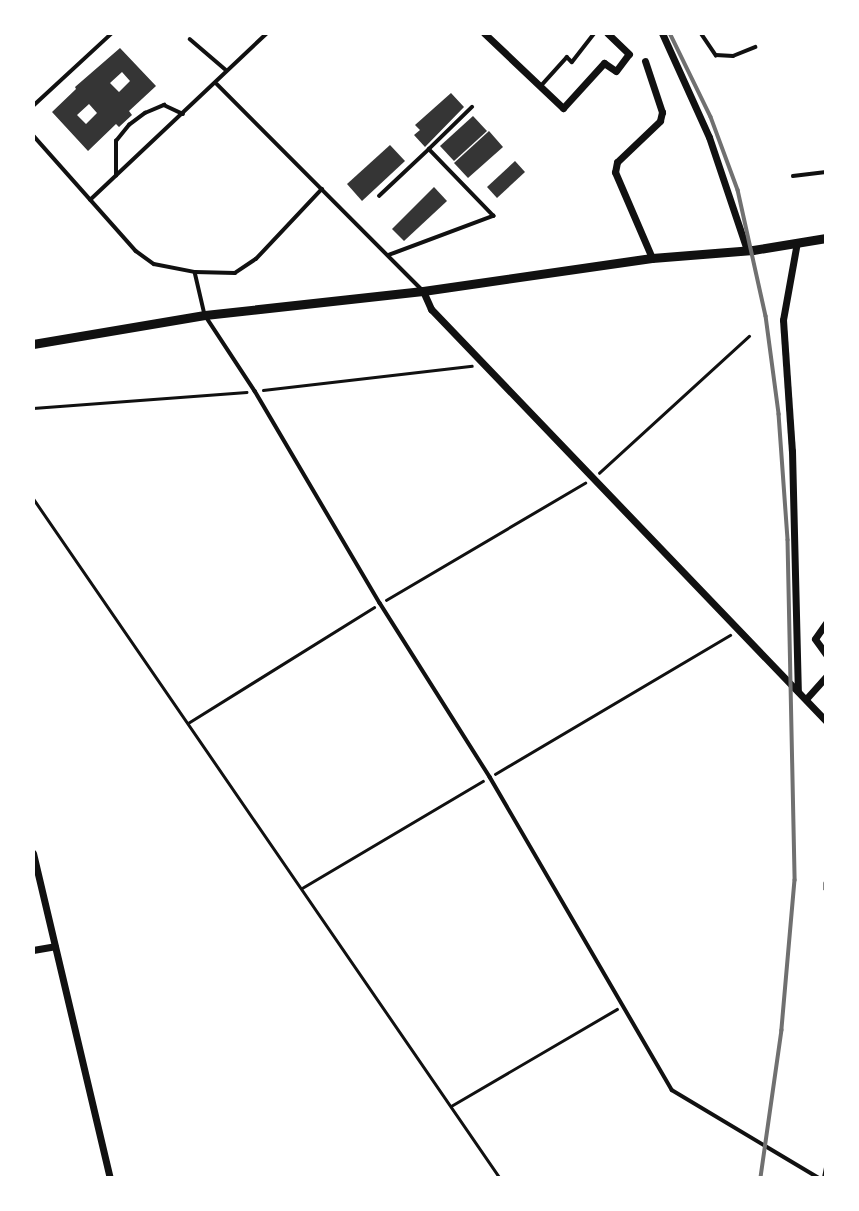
<!DOCTYPE html>
<html>
<head>
<meta charset="utf-8">
<style>
	body { margin:0 }
	#map { position:relative; width:859px; height:1211px; overflow:hidden; background:#fff; font-family:"IBM Plex Sans",sans-serif }
	div>[style] { position:absolute }
	.building>* { inset:0; background:#353535 }
	.path>* { height:2.5px; margin:-1.25px; padding:0 1.25px; transform-origin:1.25px; border-radius:1.25px; background:#111 }
	.service>* { height:3.5px; margin:-1.75px; padding:0 1.75px; transform-origin:1.75px; border-radius:1.75px; background:#111 }
	.minor>* { height:7px; margin:-3.5px; padding:0 3.5px; transform-origin:3.5px; border-radius:3.5px; background:#111 }
	.tertiary>* { height:9px; margin:-4.5px; padding:0 4.5px; transform-origin:4.5px; border-radius:4.5px; background:#111 }
	.rail>* { height:3.5px; margin:-1.75px; padding:0 1.75px; transform-origin:1.75px; border-radius:1.75px; background:#707070 }
	span { translate:-50% -50%; white-space:nowrap; text-align:center; line-height:1.15; -webkit-text-stroke:7px #fff; paint-order:stroke }
	.frame { position:absolute; inset:0; border:35px solid #fff; pointer-events:none }
</style>
</head>
<body>
<div id="map">
	<div class="building">
		<div style="clip-path:polygon(evenodd,120px 48px,156px 86px,129px 111px,132px 115px,119px 127px,116px 124px,88px 151px,52px 112px,76px 89px,75px 87px,120px 48px,122px 72px,130px 81px,119px 92px,110px 83px,122px 72px,120px 48px,89px 104px,97px 113px,86px 124px,77px 115px,89px 104px)"></div>
		<div style="clip-path:polygon(451px 93px,464px 107px,425px 147px,414px 135px,420px 130px,415px 125px)"></div>
		<div style="clip-path:polygon(473px 116px,487px 131px,454px 161px,440px 146px)"></div>
		<div style="clip-path:polygon(489px 131px,503px 147px,468px 178px,454px 163px)"></div>
		<div style="clip-path:polygon(390px 145px,405px 161px,362px 201px,347px 184px)"></div>
		<div style="clip-path:polygon(515px 161px,525px 172px,497px 198px,487px 187px)"></div>
		<div style="clip-path:polygon(434px 187px,447px 201px,404px 241px,392px 229px)"></div>
	</div>
	<div class="path">
		<div style="left:263px;top:390px;width:210px;rotate:-6.6deg"></div>
		<div style="left:33px;top:408px;width:214px;rotate:-4.3deg"></div>
		<div style="left:599px;top:473px;width:203px;rotate:-42.4deg"></div>
		<div style="left:33px;top:498px;width:825px;rotate:55.52deg"></div>
		<div style="left:386px;top:600px;width:231px;rotate:-30.5deg"></div>
		<div style="left:188px;top:723px;width:219px;rotate:-31.9deg"></div>
		<div style="left:495px;top:774px;width:273px;rotate:-30.6deg"></div>
		<div style="left:302px;top:888px;width:210px;rotate:-30.6deg"></div>
		<div style="left:451px;top:1106px;width:192px;rotate:-30.3deg"></div>
	</div>
	<div class="service">
		<div style="left:701px;top:33px;width:27px;rotate:56deg"></div>
		<div style="left:716px;top:55px;width:17px;rotate:3deg"></div>
		<div style="left:733px;top:56px;width:24px;rotate:-22deg"></div>
		<div style="left:190px;top:39px;width:48px;rotate:40.7deg"></div>
		<div style="left:217px;top:84px;width:288px;rotate:45.1deg"></div>
		<div style="left:540px;top:87px;width:40px;rotate:-48deg"></div>
		<div style="left:567px;top:57px;width:7px;rotate:45deg"></div>
		<div style="left:572px;top:62px;width:37px;rotate:-52deg"></div>
		<div style="left:33px;top:106px;width:108px;rotate:-42.7deg"></div>
		<div style="left:33px;top:135px;width:155px;rotate:48.4deg"></div>
		<div style="left:136px;top:251px;width:22px;rotate:36deg"></div>
		<div style="left:154px;top:264px;width:42px;rotate:11deg"></div>
		<div style="left:195px;top:272px;width:44px;rotate:76.9deg"></div>
		<div style="left:205px;top:315px;width:91px;rotate:56.7deg"></div>
		<div style="left:255px;top:391px;width:246px;rotate:59.5deg"></div>
		<div style="left:380px;top:603px;width:206px;rotate:57.7deg"></div>
		<div style="left:490px;top:777px;width:362px;rotate:59.8deg"></div>
		<div style="left:672px;top:1090px;width:171px;rotate:30.9deg"></div>
		<div style="left:429px;top:149px;width:60px;rotate:-44.3deg"></div>
		<div style="left:116px;top:176px;width:35px;rotate:-90deg"></div>
		<div style="left:116px;top:141px;width:21px;rotate:-51deg"></div>
		<div style="left:129px;top:125px;width:20px;rotate:-37deg"></div>
		<div style="left:145px;top:113px;width:21px;rotate:-23deg"></div>
		<div style="left:164px;top:105px;width:21px;rotate:25deg"></div>
		<div style="left:793px;top:176px;width:33px;rotate:-7deg"></div>
		<div style="left:379px;top:196px;width:69px;rotate:-43.2deg"></div>
		<div style="left:429px;top:149px;width:93px;rotate:45.9deg"></div>
		<div style="left:494px;top:216px;width:111px;rotate:159.4deg"></div>
		<div style="left:90px;top:200px;width:243px;rotate:-43.3deg"></div>
		<div style="left:195px;top:272px;width:40px;rotate:1.4deg"></div>
		<div style="left:235px;top:273px;width:25px;rotate:-34deg"></div>
		<div style="left:256px;top:259px;width:96px;rotate:-46.7deg"></div>
		<div style="left:826px;top:883px;width:6px;rotate:90deg"></div>
		<div style="left:824px;top:1178px;width:10px;rotate:-79deg"></div>
	</div>
	<div class="minor">
		<div style="left:484px;top:33px;width:109px;rotate:43.5deg"></div>
		<div style="left:563px;top:108px;width:61px;rotate:-47.7deg"></div>
		<div style="left:604px;top:63px;width:14px;rotate:34deg"></div>
		<div style="left:616px;top:71px;width:21px;rotate:-53deg"></div>
		<div style="left:629px;top:54px;width:30px;rotate:-136deg"></div>
		<div style="left:662px;top:33px;width:114px;rotate:65.7deg"></div>
		<div style="left:709px;top:137px;width:119px;rotate:71.4deg"></div>
		<div style="left:645px;top:61px;width:54px;rotate:71.6deg"></div>
		<div style="left:662px;top:112px;width:9px;rotate:103deg"></div>
		<div style="left:660px;top:121px;width:59px;rotate:136.4deg"></div>
		<div style="left:617px;top:162px;width:10px;rotate:101deg"></div>
		<div style="left:615px;top:172px;width:94px;rotate:66.7deg"></div>
		<div style="left:797px;top:242px;width:79px;rotate:100.2deg"></div>
		<div style="left:783px;top:320px;width:131px;rotate:86.1deg"></div>
		<div style="left:792px;top:451px;width:240px;rotate:88.6deg"></div>
		<div style="left:423px;top:291px;width:20px;rotate:66deg"></div>
		<div style="left:431px;top:309px;width:571px;rotate:46.21deg"></div>
		<div style="left:826px;top:623px;width:19px;rotate:125deg"></div>
		<div style="left:815px;top:639px;width:19px;rotate:54deg"></div>
		<div style="left:806px;top:699px;width:30px;rotate:-48deg"></div>
		<div style="left:33px;top:853px;width:334px;rotate:76.7deg"></div>
		<div style="left:33px;top:950px;width:22px;rotate:-10deg"></div>
	</div>
	<div class="tertiary">
		<div style="left:33px;top:344px;width:174px;rotate:-9.6deg"></div>
		<div style="left:205px;top:315px;width:219px;rotate:-6.3deg"></div>
		<div style="left:423px;top:291px;width:231px;rotate:-8.2deg"></div>
		<div style="left:652px;top:258px;width:101px;rotate:-4.5deg"></div>
		<div style="left:753px;top:250px;width:74px;rotate:-9.3deg"></div>
	</div>
	<div class="rail">
		<div style="left:670px;top:33px;width:93px;rotate:64deg"></div>
		<div style="left:711px;top:117px;width:78px;rotate:69.7deg"></div>
		<div style="left:738px;top:190px;width:129px;rotate:77.5deg"></div>
		<div style="left:766px;top:316px;width:99px;rotate:82.4deg"></div>
		<div style="left:779px;top:414px;width:126px;rotate:85.9deg"></div>
		<div style="left:788px;top:540px;width:340px;rotate:88.8deg"></div>
		<div style="left:795px;top:880px;width:151px;rotate:95deg"></div>
		<div style="left:782px;top:1030px;width:149px;rotate:98.1deg"></div>
	</div>
	<div class="frame"></div>
</div>
</body>
</html>
